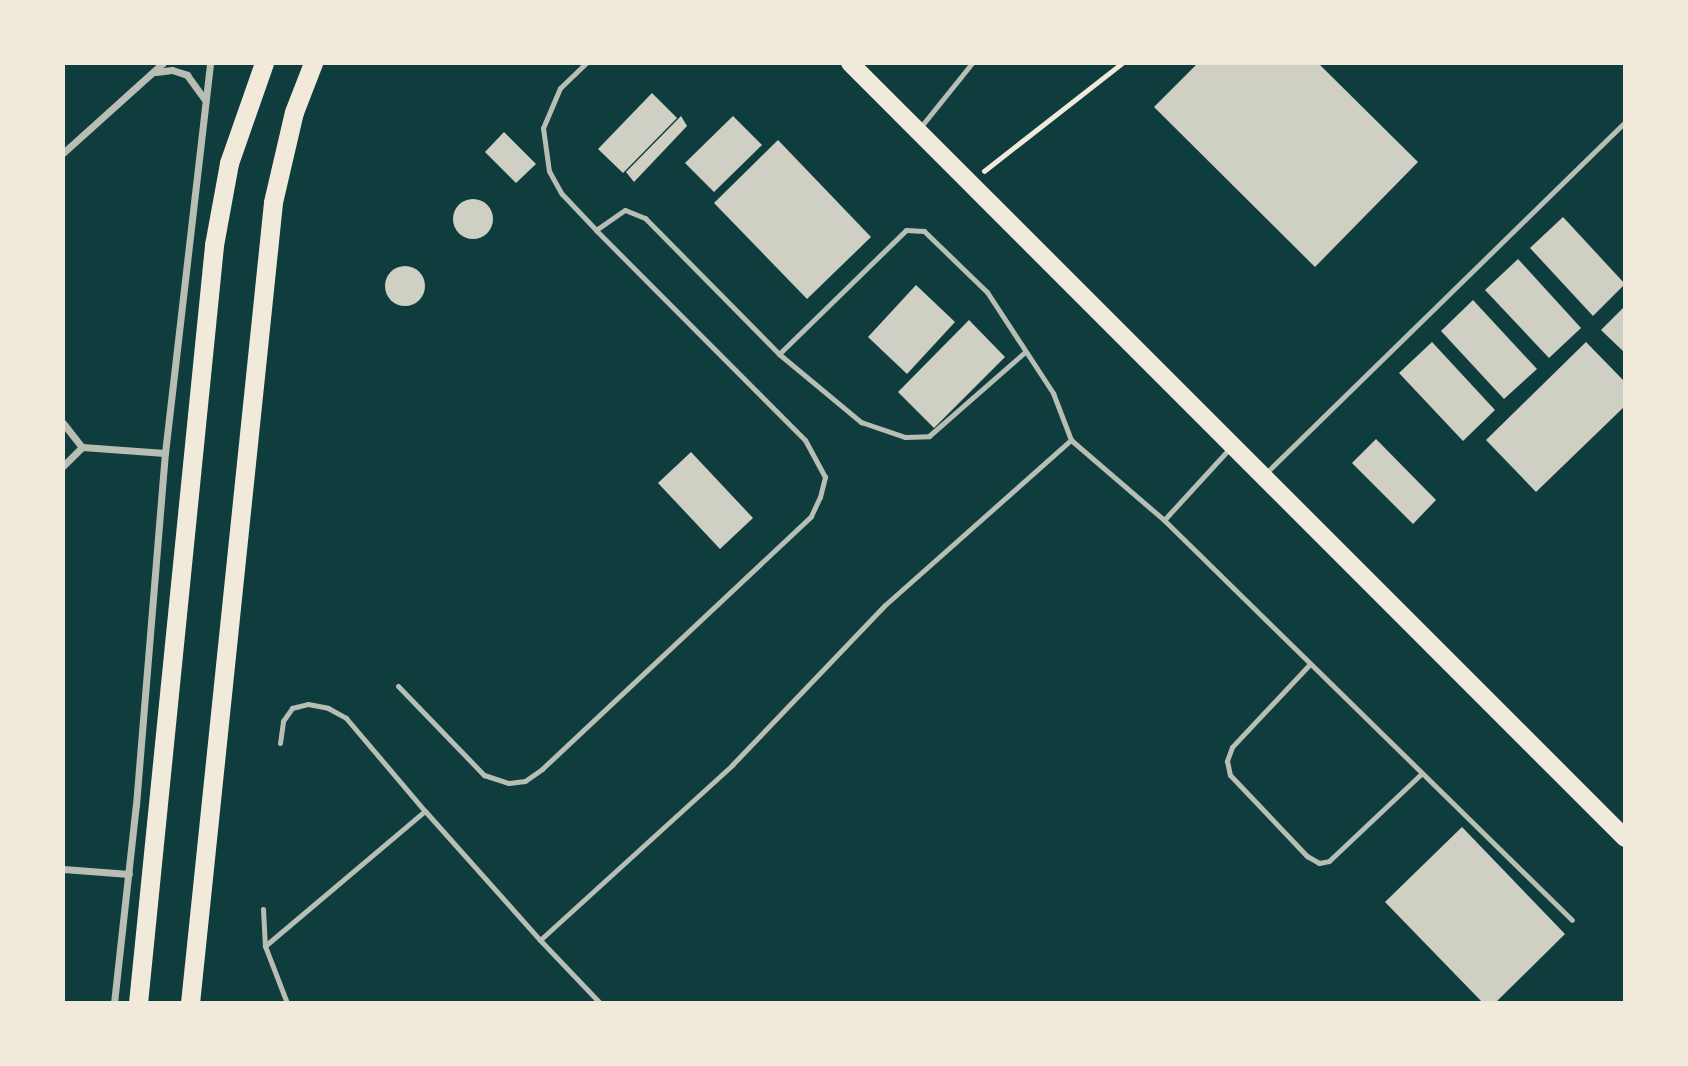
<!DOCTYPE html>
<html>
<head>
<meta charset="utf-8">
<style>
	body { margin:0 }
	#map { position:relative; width:1688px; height:1066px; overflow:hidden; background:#0f3d3e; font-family:"Golos Text",sans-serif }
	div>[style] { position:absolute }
	.building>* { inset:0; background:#cfcfc3 }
	.round { border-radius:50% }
	.path>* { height:4.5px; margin:-2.25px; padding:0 2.25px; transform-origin:2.25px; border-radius:2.25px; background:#f1e9da }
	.service>* { height:5px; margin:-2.5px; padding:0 2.5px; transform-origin:2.5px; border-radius:2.5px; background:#b8beb3 }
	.minor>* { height:7px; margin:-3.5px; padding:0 3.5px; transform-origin:3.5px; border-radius:3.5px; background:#b8beb3 }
	.primary>* { height:18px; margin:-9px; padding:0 9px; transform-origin:9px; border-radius:9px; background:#f1e9da }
	.trunk>* { height:19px; margin:-9.5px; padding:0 9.5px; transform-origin:9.5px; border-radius:9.5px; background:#f1e9da }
	span { translate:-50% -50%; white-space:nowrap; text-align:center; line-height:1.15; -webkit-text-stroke:7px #f1e9da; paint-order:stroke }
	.frame { position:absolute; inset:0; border:65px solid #f1e9da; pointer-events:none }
</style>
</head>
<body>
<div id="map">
	<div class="building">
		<div style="clip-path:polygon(1198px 63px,1318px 63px,1418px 162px,1315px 267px,1154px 107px)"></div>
		<div style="clip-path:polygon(652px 93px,677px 118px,623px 173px,598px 149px)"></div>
		<div style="clip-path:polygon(681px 116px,687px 126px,634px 182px,626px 172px)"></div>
		<div style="clip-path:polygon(733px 116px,762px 145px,714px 192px,685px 163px)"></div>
		<div style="clip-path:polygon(504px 132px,536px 164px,516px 183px,485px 152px)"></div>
		<div style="clip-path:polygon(778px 140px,871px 237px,807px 299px,714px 203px)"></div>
		<div class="round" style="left:453px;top:199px;width:40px;height:40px"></div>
		<div style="clip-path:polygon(1563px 217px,1625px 284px,1593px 316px,1530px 248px)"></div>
		<div style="clip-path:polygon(1518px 259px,1581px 328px,1549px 358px,1485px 290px)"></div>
		<div class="round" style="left:385px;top:266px;width:40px;height:40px"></div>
		<div style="clip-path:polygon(916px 285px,955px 322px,907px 374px,868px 337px)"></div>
		<div style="clip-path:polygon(1473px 300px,1537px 369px,1504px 399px,1441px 331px)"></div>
		<div style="clip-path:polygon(1624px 307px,1625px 308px,1625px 353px,1601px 330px)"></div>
		<div style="clip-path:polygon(969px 320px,1005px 357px,934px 428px,898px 392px)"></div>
		<div style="clip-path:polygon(1432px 342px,1495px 410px,1463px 441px,1399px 373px)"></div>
		<div style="clip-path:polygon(1586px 342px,1625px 382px,1625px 406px,1536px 492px,1486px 440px)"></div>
		<div style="clip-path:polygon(1376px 439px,1436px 500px,1413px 524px,1352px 463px)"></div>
		<div style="clip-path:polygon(691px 452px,753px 518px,720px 549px,658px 483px)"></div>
		<div style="clip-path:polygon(1462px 827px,1565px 934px,1495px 1003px,1483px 1003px,1385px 902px)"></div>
	</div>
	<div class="path">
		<div style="left:984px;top:171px;width:175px;rotate:-38deg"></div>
	</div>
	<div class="service">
		<div style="left:586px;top:63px;width:36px;rotate:136deg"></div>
		<div style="left:560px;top:88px;width:43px;rotate:113deg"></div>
		<div style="left:543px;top:128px;width:43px;rotate:82.1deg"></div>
		<div style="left:549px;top:171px;width:26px;rotate:61deg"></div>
		<div style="left:562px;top:194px;width:50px;rotate:46.6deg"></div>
		<div style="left:596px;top:230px;width:35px;rotate:-35deg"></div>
		<div style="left:625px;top:210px;width:22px;rotate:22deg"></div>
		<div style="left:645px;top:218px;width:191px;rotate:45.4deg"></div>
		<div style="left:779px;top:354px;width:107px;rotate:39.7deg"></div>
		<div style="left:861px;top:422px;width:46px;rotate:18.8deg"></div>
		<div style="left:905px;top:437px;width:24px;rotate:-2deg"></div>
		<div style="left:929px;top:436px;width:128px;rotate:-41.2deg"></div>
		<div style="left:919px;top:129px;width:85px;rotate:-51.2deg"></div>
		<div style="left:779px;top:354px;width:177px;rotate:-44.3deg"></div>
		<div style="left:906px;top:230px;width:18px;rotate:3deg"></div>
		<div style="left:924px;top:231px;width:88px;rotate:44.1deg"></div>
		<div style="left:987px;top:292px;width:121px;rotate:56.8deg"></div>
		<div style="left:1053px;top:393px;width:50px;rotate:69deg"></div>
		<div style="left:1266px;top:473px;width:502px;rotate:-44.35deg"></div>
		<div style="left:1164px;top:520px;width:571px;rotate:44.43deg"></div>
		<div style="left:1309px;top:665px;width:112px;rotate:133.2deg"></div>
		<div style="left:1232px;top:747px;width:15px;rotate:110deg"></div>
		<div style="left:1227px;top:761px;width:14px;rotate:78deg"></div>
		<div style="left:1230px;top:775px;width:112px;rotate:46.5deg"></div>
		<div style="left:1307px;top:856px;width:14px;rotate:30deg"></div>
		<div style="left:1319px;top:863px;width:10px;rotate:-11deg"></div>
		<div style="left:1329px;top:861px;width:127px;rotate:-43.4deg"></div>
		<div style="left:398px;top:686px;width:124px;rotate:46deg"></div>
		<div style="left:484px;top:775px;width:26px;rotate:18deg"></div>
		<div style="left:509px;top:783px;width:16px;rotate:-7deg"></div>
		<div style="left:525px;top:781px;width:21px;rotate:-35deg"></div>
		<div style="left:542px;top:769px;width:369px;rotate:-43.2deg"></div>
		<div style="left:811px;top:516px;width:21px;rotate:-65deg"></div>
		<div style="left:820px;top:497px;width:21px;rotate:-76deg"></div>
		<div style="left:825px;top:477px;width:42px;rotate:-118.4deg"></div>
		<div style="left:805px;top:440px;width:296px;rotate:-134.9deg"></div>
		<div style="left:280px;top:743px;width:22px;rotate:-82deg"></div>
		<div style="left:283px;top:721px;width:16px;rotate:-55deg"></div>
		<div style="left:292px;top:708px;width:16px;rotate:-14deg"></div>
		<div style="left:308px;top:704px;width:20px;rotate:11deg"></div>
		<div style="left:328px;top:708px;width:21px;rotate:29deg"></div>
		<div style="left:346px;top:718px;width:122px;rotate:49.7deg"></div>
		<div style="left:263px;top:909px;width:37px;rotate:87deg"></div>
		<div style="left:540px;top:940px;width:87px;rotate:46.4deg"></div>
		<div style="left:287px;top:1003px;width:61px;rotate:-111.1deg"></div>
		<div style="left:265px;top:946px;width:209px;rotate:-40.2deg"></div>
		<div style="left:425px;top:811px;width:173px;rotate:48.3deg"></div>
		<div style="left:540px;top:940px;width:260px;rotate:-42.3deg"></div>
		<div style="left:732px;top:765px;width:221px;rotate:-46.3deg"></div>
		<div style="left:885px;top:605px;width:249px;rotate:-41.6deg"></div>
		<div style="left:1071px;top:440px;width:123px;rotate:40.7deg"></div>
		<div style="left:1164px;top:520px;width:99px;rotate:-47.5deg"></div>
	</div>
	<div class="minor">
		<div style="left:156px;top:72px;width:16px;rotate:-7deg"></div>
		<div style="left:172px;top:70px;width:16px;rotate:18deg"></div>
		<div style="left:187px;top:75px;width:29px;rotate:54deg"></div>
		<div style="left:63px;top:153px;width:135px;rotate:-42deg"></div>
		<div style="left:63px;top:423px;width:31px;rotate:52deg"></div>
		<div style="left:82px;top:447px;width:83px;rotate:4.1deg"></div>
		<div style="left:63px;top:466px;width:27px;rotate:-45deg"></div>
		<div style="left:63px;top:869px;width:66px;rotate:4.3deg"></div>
		<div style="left:114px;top:1003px;width:199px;rotate:-83.7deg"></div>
		<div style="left:136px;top:805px;width:353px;rotate:-85.3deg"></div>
		<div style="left:165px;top:453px;width:393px;rotate:-83.4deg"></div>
	</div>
	<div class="primary">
		<div style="left:850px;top:63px;width:1096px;rotate:45deg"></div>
	</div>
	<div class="trunk">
		<div style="left:138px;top:1003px;width:762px;rotate:-84.27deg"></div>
		<div style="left:214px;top:245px;width:83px;rotate:-79.6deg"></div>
		<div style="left:229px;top:163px;width:106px;rotate:-70.7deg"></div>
		<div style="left:190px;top:1003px;width:805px;rotate:-84.08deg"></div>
		<div style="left:273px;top:202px;width:92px;rotate:-76.9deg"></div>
		<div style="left:294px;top:112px;width:53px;rotate:-68.8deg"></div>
	</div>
	<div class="frame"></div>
</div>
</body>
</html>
